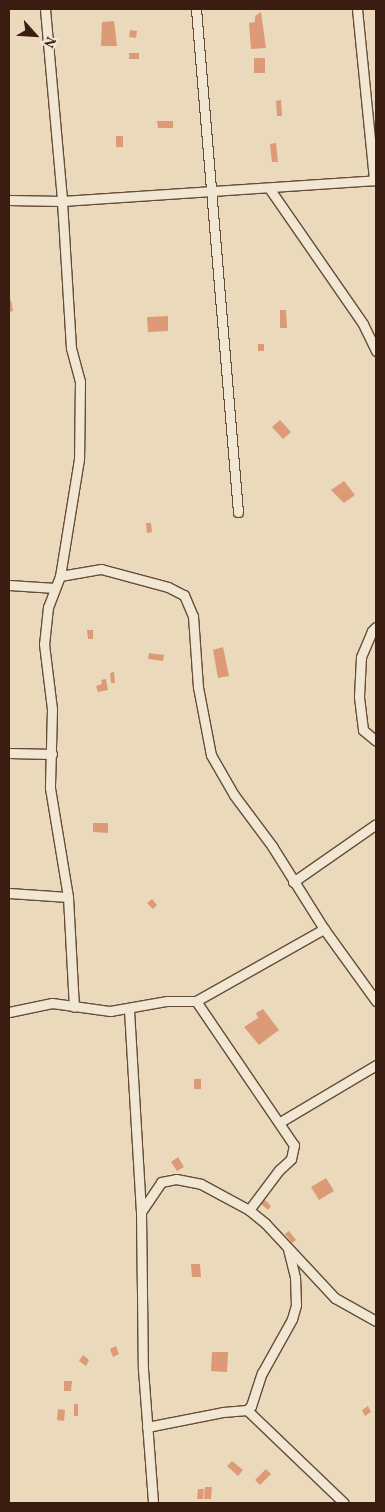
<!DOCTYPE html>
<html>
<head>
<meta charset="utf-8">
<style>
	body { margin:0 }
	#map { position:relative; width:385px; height:1512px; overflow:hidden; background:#eadabb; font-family:Vollkorn,serif }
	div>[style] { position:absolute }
	.building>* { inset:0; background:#dc9a76 }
	.roads { filter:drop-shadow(1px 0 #664c3b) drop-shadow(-1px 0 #664c3b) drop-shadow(0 1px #664c3b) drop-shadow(0 -1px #664c3b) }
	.street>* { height:9px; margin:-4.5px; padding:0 4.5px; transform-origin:4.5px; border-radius:4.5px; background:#f1e7d3 }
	span { translate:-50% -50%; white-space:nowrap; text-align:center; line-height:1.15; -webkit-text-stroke:4px #f1e7d3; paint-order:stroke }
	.frame { position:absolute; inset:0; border:10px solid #3a1c10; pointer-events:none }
	.north { position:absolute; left:10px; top:10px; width:50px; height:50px; -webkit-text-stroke:4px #f1e7d3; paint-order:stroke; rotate:116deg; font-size:14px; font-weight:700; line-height:20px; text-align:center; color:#3a1c10 }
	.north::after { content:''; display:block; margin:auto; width:18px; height:22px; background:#3a1c10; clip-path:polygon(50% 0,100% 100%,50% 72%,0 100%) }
</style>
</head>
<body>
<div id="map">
	<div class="building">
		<div style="clip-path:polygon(261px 12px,266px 48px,251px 49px,249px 23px,255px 22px,255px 16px)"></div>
		<div style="clip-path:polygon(114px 21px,117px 46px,101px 46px,102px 22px)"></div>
		<div style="clip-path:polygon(130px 30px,137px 31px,136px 38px,129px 37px)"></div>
		<div style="clip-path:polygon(129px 53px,139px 53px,139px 59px,129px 59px)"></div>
		<div style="clip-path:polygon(254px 58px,265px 58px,265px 73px,254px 73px)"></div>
		<div style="clip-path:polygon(281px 100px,282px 116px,277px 116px,276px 101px)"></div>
		<div style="clip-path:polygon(157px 121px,173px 121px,173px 128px,158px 128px)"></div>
		<div style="clip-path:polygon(116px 136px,123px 136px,123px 147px,116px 147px)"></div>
		<div style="clip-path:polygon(276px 143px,278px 162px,272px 162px,270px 144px)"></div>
		<div style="clip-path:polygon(11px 300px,13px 311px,9px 312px,9px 301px)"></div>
		<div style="clip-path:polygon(280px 310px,286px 310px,287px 328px,280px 328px)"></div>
		<div style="clip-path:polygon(168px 316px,168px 331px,148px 332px,147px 317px)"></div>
		<div style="clip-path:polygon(258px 344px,264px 344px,264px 351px,258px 351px)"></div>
		<div style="clip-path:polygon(280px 420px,291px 432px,283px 439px,272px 427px)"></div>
		<div style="clip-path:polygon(344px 481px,355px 495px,344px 503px,331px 490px)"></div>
		<div style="clip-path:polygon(146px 523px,151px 523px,152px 532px,147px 533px)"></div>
		<div style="clip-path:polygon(87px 630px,93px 630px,93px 639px,88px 639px)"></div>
		<div style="clip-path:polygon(223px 647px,229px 676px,218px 678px,213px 650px)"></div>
		<div style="clip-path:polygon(149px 653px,164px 655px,163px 661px,148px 659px)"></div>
		<div style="clip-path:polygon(114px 672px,115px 683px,111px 683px,110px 673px)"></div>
		<div style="clip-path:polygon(106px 679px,108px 690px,98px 692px,96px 686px,102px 684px,101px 680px)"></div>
		<div style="clip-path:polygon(93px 823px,108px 823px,108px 833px,93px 832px)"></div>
		<div style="clip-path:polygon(152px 899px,157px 905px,153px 909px,147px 903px)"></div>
		<div style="clip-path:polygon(263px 1009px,279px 1030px,259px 1045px,244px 1027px,258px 1018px,256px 1013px)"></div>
		<div style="clip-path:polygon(194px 1079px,201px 1079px,201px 1089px,194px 1089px)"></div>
		<div style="clip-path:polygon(178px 1157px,184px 1167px,177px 1171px,171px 1162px)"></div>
		<div style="clip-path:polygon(326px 1178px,334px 1191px,319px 1200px,311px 1187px)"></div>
		<div style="clip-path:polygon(264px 1199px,271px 1206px,268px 1210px,260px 1203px)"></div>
		<div style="clip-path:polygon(289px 1231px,296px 1240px,292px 1243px,285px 1234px)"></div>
		<div style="clip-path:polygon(191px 1264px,200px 1264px,201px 1277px,192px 1277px)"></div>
		<div style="clip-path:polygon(116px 1346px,119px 1354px,113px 1357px,110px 1349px)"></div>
		<div style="clip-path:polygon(212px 1352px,228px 1352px,227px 1372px,211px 1371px)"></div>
		<div style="clip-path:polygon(83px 1355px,89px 1360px,86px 1366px,79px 1361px)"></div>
		<div style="clip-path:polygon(64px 1381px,72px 1381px,71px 1391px,64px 1391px)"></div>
		<div style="clip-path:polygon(74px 1404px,78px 1404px,78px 1416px,74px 1416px)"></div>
		<div style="clip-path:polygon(368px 1406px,371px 1412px,365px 1416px,362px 1410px)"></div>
		<div style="clip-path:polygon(58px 1409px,65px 1410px,64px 1421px,57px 1420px)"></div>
		<div style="clip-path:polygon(232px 1461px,243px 1470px,238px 1476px,227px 1466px)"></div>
		<div style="clip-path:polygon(266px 1469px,271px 1474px,260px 1485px,255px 1480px)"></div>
		<div style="clip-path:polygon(205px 1487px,212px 1487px,211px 1499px,204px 1499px)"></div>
		<div style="clip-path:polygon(198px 1489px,204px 1489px,203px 1499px,197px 1499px)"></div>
	</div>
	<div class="roads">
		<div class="street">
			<div style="left:45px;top:9px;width:193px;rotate:84.9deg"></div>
			<div style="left:62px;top:201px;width:147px;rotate:86.5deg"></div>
			<div style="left:71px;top:348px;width:34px;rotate:75deg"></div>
			<div style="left:80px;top:381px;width:78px;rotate:90.7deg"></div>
			<div style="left:79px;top:459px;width:119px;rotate:99.2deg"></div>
			<div style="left:60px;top:576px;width:33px;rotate:111deg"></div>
			<div style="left:48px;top:607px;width:37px;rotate:96deg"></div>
			<div style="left:44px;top:644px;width:65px;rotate:83deg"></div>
			<div style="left:52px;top:709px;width:79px;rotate:91.5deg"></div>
			<div style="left:50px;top:788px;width:110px;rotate:80.6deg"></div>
			<div style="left:68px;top:897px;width:110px;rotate:86.9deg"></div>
			<div style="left:196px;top:9px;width:505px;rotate:85.23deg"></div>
			<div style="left:357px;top:9px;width:172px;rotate:84.3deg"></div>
			<div style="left:269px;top:188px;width:165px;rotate:55.3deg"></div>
			<div style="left:363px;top:324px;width:30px;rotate:64deg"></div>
			<div style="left:9px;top:200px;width:53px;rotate:1.1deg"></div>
			<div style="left:62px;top:201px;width:315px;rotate:-3.8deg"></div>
			<div style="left:60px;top:576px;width:42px;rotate:-9.7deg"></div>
			<div style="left:101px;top:569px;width:69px;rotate:15deg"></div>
			<div style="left:168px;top:587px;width:18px;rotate:27deg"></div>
			<div style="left:184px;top:595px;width:23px;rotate:67deg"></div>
			<div style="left:193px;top:616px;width:71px;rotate:86deg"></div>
			<div style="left:198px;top:687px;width:69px;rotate:79.2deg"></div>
			<div style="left:211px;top:755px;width:46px;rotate:60.1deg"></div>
			<div style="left:234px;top:795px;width:64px;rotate:53.3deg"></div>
			<div style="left:272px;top:846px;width:98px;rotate:57.9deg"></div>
			<div style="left:324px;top:929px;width:89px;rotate:54.2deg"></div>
			<div style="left:9px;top:585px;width:46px;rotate:3.7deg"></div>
			<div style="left:376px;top:627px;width:6px;rotate:135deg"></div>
			<div style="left:372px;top:631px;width:28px;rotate:113deg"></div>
			<div style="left:361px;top:657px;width:40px;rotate:92.9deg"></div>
			<div style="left:359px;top:697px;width:33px;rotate:83deg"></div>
			<div style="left:363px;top:730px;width:17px;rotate:40deg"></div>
			<div style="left:9px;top:753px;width:43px;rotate:1.3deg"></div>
			<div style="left:293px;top:882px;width:101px;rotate:-34.9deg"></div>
			<div style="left:9px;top:893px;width:59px;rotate:3.9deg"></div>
			<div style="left:196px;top:1001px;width:174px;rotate:55.8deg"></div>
			<div style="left:294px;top:1145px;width:14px;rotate:102deg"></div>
			<div style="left:291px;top:1159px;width:16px;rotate:137deg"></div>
			<div style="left:279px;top:1170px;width:50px;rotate:126.9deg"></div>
			<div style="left:129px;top:1010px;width:202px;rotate:86.6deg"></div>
			<div style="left:141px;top:1212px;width:157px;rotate:89.3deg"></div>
			<div style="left:143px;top:1369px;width:134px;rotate:85.7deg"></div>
			<div style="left:9px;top:1012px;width:44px;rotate:-11.8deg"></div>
			<div style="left:52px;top:1003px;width:59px;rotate:7.9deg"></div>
			<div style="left:110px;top:1011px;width:58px;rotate:-10deg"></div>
			<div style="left:167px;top:1001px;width:29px"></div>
			<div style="left:196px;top:1001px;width:147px;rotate:-29.4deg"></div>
			<div style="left:280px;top:1122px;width:112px;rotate:-30.7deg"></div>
			<div style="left:141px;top:1212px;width:36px;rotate:-56deg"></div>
			<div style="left:161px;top:1182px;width:15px;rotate:-11deg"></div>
			<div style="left:176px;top:1179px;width:25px;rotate:11deg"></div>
			<div style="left:201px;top:1184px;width:55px;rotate:28.4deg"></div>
			<div style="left:249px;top:1210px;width:21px;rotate:39deg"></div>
			<div style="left:265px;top:1223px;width:103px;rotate:47deg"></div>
			<div style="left:335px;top:1298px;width:47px;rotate:29.3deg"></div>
			<div style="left:247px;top:1410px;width:134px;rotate:43.8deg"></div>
			<div style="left:147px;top:1427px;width:77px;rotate:-11.2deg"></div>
			<div style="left:223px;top:1412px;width:24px;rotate:-5deg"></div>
			<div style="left:247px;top:1410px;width:6px;rotate:-45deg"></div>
			<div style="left:251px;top:1406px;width:35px;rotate:-72deg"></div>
			<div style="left:262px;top:1373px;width:62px;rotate:-60.9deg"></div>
			<div style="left:292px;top:1319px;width:15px;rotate:-74deg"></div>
			<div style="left:296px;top:1305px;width:28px;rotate:-92deg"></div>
			<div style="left:295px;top:1277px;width:30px;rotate:-104deg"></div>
		</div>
	</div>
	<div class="frame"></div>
	<div class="north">N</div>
</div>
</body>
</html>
